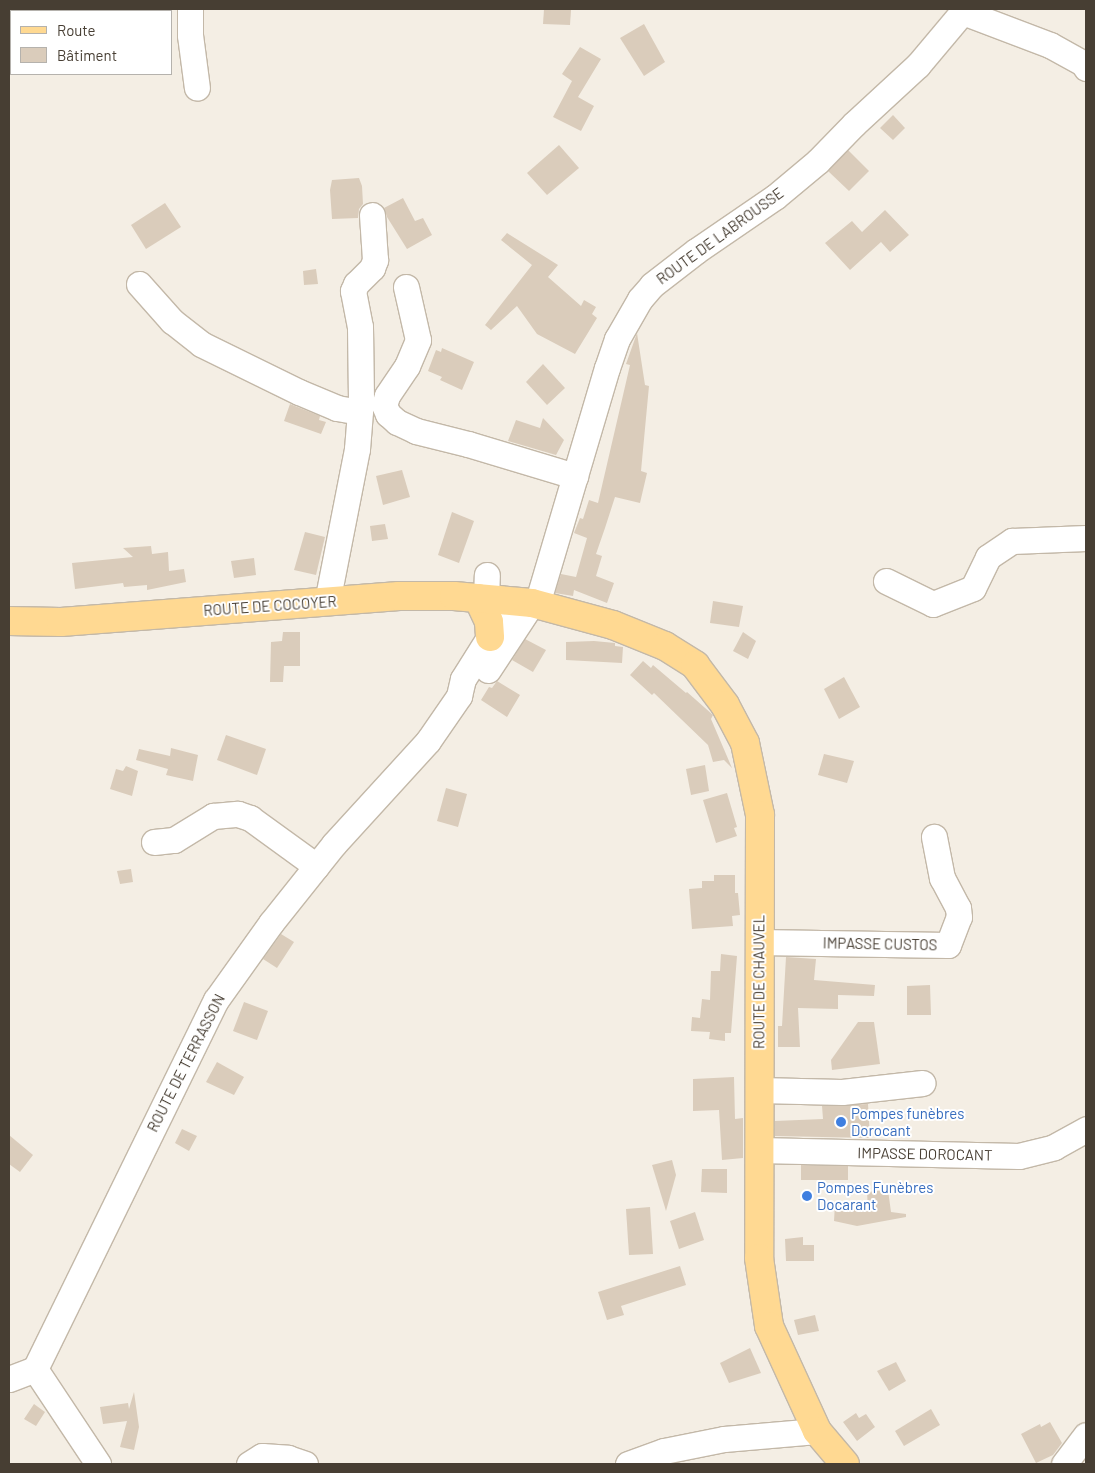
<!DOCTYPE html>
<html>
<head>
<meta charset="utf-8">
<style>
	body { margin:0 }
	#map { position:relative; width:1095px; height:1473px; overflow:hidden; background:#f4eee4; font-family:Barlow,sans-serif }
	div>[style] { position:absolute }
	.building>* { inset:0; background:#daccbb }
	.roads { filter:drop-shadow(1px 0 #c3b8a8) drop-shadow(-1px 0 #c3b8a8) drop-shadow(0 1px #c3b8a8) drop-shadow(0 -1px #c3b8a8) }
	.minor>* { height:25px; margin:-12.5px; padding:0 12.5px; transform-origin:12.5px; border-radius:12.5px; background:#fff }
	.major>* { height:28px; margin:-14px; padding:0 14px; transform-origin:14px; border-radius:14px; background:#ffd992 }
	.dots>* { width:14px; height:14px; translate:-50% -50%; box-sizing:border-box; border:2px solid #fff; border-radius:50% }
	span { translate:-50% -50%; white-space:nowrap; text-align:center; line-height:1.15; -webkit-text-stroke:4px #fff; paint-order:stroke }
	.street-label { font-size:15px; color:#473e33 }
	.shop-label { font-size:15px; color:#366cbe }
	.left { translate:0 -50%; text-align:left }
	.frame { position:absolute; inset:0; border:10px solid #473e33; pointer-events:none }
	.legend { position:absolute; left:10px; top:10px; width:162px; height:65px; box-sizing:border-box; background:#fff; border:1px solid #b5b2ad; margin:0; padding:6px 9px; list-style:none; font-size:15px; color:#473e33 }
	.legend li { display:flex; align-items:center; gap:10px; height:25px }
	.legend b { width:25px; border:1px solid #b5b2ad }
</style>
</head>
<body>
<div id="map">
	<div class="building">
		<div style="clip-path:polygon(544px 9px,571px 10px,570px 25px,543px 24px)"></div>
		<div style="clip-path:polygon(644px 24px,665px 62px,644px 76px,620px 38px)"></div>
		<div style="clip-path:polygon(580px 47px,601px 59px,578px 97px,594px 106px,581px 131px,553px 117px,572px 81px,562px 74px)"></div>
		<div style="clip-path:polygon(893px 115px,905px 128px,893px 140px,880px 128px)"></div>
		<div style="clip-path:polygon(559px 145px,579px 168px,547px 195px,527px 173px)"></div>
		<div style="clip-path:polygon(848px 150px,869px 171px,849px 191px,828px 171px)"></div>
		<div style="clip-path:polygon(359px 178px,362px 186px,363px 204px,359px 209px,358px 218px,332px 219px,330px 190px,332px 180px)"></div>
		<div style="clip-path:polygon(403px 198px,415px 221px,423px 218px,432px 235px,407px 249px,387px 217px,384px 208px)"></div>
		<div style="clip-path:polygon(165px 203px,181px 227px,146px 249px,131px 225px)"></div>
		<div style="clip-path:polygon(885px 210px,909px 235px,890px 252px,881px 242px,850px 270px,825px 243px,852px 221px,862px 232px)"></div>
		<div style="clip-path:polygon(507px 233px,558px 265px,548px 277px,581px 306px,584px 300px,596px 307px,592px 314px,597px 318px,575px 354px,537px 334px,517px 306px,491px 330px,485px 325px,532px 265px,501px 240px)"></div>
		<div style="clip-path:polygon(316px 269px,318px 284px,304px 285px,303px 271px)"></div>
		<div style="clip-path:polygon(637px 333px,645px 385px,649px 386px,641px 471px,647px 473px,640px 503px,615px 497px,605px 528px,596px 554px,602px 556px,596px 576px,614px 583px,607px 603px,574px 590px,573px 596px,555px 593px,561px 574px,576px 577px,587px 538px,574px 533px,580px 518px,583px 519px,589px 500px,598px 503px,630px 365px,626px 364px)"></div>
		<div style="clip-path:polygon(442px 348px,474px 362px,462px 390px,440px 380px,442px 377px,428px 371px,436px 350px,441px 352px)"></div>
		<div style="clip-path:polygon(543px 364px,565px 388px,547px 405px,526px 382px)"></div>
		<div style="clip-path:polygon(290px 404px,320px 416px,319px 420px,326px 422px,321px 434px,284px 421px)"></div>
		<div style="clip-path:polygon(543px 418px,564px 440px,556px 455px,508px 441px,516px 420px,540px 428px)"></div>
		<div style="clip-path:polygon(402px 470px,410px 497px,383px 505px,376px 476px)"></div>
		<div style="clip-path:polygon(452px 512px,474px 521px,459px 563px,438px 555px)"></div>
		<div style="clip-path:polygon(385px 524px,388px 539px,372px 541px,370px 526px)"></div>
		<div style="clip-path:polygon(305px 532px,325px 537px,316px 575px,294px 570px)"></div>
		<div style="clip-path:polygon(151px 546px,152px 554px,168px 552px,169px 571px,184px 569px,186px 582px,147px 590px,147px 585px,124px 587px,123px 583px,75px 589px,72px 563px,133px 557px,123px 548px)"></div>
		<div style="clip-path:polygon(254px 558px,256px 575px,234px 578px,231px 561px)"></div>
		<div style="clip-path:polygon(713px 601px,743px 606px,739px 627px,710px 623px)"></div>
		<div style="clip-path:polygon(283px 632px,300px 632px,300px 666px,284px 666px,283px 682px,270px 682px,271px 642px,282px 641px)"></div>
		<div style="clip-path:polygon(743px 632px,756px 641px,748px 659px,733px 651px)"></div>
		<div style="clip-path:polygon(525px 639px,546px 650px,533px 672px,512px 660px)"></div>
		<div style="clip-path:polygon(594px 641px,615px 643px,615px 646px,623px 647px,622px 663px,566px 660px,566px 642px)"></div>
		<div style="clip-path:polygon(643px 661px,651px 668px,653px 665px,686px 693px,687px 692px,713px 715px,711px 719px,732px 768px,724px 760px,713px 762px,708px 745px,654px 693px,652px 695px,630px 675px)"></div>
		<div style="clip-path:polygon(844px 677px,860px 707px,839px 719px,824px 689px)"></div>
		<div style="clip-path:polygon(497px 681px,520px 695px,507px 717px,481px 700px,489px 687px,492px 688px)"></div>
		<div style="clip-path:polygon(226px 735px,266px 749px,257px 775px,217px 760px)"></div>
		<div style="clip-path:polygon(171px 748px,198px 755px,193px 781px,166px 775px,168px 769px,136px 760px,139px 749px,170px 756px)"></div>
		<div style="clip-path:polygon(824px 754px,854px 761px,847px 783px,818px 775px)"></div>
		<div style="clip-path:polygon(705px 765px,709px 791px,691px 795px,686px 769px)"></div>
		<div style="clip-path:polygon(126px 766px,138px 771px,132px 796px,110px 789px,116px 769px,123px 771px)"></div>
		<div style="clip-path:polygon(446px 788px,467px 794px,458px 827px,437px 821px)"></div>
		<div style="clip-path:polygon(727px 793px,737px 827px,734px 828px,737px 836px,716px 843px,703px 800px)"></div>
		<div style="clip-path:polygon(131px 869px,133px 882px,120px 884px,117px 871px)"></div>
		<div style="clip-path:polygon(714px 875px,735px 875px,735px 893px,738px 893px,740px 915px,732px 916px,733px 926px,692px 929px,689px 889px,702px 888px,702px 881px,714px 881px)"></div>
		<div style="clip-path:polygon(281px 934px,294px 942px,277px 968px,263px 959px)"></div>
		<div style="clip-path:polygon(721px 954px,737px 956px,731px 1033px,725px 1033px,725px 1041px,709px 1039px,710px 1032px,691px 1031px,692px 1017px,700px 1018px,702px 999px,710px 1000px,711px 971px,720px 971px)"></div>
		<div style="clip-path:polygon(786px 957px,816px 959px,814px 980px,875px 985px,874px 996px,838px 995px,838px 1009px,798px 1008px,800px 1047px,778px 1047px,778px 1026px,782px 1026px)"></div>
		<div style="clip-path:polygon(930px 985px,931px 1015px,907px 1015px,907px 986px)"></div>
		<div style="clip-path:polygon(244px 1002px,268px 1011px,257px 1040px,233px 1031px)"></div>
		<div style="clip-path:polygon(858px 1022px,874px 1022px,880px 1064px,832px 1070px,831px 1060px)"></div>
		<div style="clip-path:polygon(217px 1062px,244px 1077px,234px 1095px,206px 1082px)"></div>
		<div style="clip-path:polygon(734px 1077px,735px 1119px,743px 1118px,743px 1158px,722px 1160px,719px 1110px,693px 1111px,693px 1079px)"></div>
		<div style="clip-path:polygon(868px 1104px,870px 1138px,775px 1136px,775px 1121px,823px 1119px,822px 1106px)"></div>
		<div style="clip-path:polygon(182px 1129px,197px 1136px,189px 1151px,175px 1143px)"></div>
		<div style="clip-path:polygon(9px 1135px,33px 1155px,20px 1172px,9px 1164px)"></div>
		<div style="clip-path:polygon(672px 1160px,676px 1175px,666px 1211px,652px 1165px)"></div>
		<div style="clip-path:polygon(801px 1165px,848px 1166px,848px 1180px,801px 1180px)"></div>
		<div style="clip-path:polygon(702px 1169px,727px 1169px,727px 1193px,701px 1192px)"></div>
		<div style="clip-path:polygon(888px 1190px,891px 1212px,906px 1214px,906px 1217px,857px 1226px,834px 1221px,835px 1204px,868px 1209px,867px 1192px)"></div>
		<div style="clip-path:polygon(650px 1207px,653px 1254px,629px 1255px,626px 1209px)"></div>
		<div style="clip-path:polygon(695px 1212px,704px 1240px,679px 1249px,670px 1221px)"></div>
		<div style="clip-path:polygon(803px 1237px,803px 1245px,814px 1245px,814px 1261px,786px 1261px,785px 1239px)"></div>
		<div style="clip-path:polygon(680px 1266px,686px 1285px,621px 1306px,624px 1315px,607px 1320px,598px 1292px)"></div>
		<div style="clip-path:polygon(815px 1315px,819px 1331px,798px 1335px,794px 1320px)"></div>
		<div style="clip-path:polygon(750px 1348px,761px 1373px,729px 1383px,720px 1363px)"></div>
		<div style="clip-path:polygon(896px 1362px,906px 1381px,889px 1391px,877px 1371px)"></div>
		<div style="clip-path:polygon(134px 1392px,139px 1427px,134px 1450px,120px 1447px,127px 1421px,103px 1424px,100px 1407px,128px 1403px,129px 1409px)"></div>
		<div style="clip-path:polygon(34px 1404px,45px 1412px,36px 1426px,24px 1419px)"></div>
		<div style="clip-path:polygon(931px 1409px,940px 1425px,904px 1446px,895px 1431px)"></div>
		<div style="clip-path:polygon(856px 1413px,859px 1418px,866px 1414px,875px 1427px,857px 1441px,843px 1422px)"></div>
		<div style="clip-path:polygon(1050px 1422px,1062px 1443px,1053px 1455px,1036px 1463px,1021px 1434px,1040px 1424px,1041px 1427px)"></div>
	</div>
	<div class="roads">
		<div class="minor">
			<div style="left:190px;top:9px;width:26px;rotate:90deg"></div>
			<div style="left:190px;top:35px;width:53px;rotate:82.5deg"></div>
			<div style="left:963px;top:12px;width:93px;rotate:20.8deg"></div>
			<div style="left:1050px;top:45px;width:38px;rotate:29deg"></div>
			<div style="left:1083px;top:63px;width:6px;rotate:59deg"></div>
			<div style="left:139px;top:284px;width:50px;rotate:48.3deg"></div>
			<div style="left:172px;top:321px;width:37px;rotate:38deg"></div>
			<div style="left:201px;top:344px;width:109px;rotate:26.1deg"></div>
			<div style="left:299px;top:392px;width:41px;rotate:22.8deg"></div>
			<div style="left:337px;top:408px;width:23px;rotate:10deg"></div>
			<div style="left:406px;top:287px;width:54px;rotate:77.2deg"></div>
			<div style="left:418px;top:340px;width:28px;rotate:113deg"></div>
			<div style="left:407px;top:366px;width:36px;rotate:124deg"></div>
			<div style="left:387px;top:396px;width:9px;rotate:108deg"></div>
			<div style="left:384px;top:405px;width:10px;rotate:66deg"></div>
			<div style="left:388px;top:414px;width:12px;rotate:42deg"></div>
			<div style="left:397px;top:422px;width:21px;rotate:25deg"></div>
			<div style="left:416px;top:431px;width:54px;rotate:14deg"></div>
			<div style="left:468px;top:444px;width:112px;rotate:16.7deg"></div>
			<div style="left:886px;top:581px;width:52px;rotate:26.1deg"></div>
			<div style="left:933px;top:604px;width:43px;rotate:-21.8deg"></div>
			<div style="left:973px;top:588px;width:34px;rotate:-64deg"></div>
			<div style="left:988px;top:557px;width:29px;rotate:-34deg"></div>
			<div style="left:1012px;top:541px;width:74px;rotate:-2.3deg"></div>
			<div style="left:486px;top:599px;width:24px;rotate:-88deg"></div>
			<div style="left:327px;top:602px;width:156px;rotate:-78.9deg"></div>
			<div style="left:357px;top:449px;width:50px;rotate:-85.4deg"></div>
			<div style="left:361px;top:399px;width:72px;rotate:-90.8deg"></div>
			<div style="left:360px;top:327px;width:37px;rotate:-101deg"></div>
			<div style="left:353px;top:291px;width:8px;rotate:-67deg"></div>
			<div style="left:356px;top:284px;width:23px;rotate:-45deg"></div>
			<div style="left:372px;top:268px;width:9px;rotate:-69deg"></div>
			<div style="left:375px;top:260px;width:45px;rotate:-93.8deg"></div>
			<div style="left:537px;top:604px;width:246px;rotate:-73.5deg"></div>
			<div style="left:607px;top:368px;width:31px;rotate:-71deg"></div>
			<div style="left:617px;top:339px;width:46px;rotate:-60.1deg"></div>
			<div style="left:640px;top:299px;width:18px;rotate:-49deg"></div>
			<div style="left:652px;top:285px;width:56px;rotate:-37.7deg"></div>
			<div style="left:696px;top:251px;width:96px;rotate:-34.4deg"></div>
			<div style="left:775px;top:197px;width:56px;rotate:-39.9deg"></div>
			<div style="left:818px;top:161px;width:52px;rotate:-45.8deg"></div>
			<div style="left:854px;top:124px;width:87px;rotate:-42.7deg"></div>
			<div style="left:918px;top:65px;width:73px;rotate:-50deg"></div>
			<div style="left:488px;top:670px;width:80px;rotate:-56.7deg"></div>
			<div style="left:154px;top:842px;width:20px;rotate:-6deg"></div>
			<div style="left:174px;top:840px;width:46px;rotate:-31.6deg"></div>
			<div style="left:213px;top:816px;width:25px;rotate:-5deg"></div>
			<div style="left:238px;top:814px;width:13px;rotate:18deg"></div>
			<div style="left:250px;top:818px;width:82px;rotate:36deg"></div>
			<div style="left:758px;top:942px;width:190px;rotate:0.9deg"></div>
			<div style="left:948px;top:945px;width:30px;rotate:-69deg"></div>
			<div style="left:959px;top:917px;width:9px;rotate:-96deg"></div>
			<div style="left:958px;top:908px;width:34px;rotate:-118deg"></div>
			<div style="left:942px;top:878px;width:42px;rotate:-101deg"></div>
			<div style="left:759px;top:1090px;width:83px;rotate:1.4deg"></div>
			<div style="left:842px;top:1092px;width:81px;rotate:-6.4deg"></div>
			<div style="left:759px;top:1150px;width:260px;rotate:1.3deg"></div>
			<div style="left:1019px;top:1156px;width:36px;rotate:-14deg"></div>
			<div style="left:1054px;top:1147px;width:37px;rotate:-29deg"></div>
			<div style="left:35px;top:1369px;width:114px;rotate:56.4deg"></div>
			<div style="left:9px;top:1379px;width:28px;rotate:-21deg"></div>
			<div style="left:35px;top:1369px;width:411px;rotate:-63.9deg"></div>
			<div style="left:216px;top:1000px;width:95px;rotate:-54.5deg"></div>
			<div style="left:271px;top:923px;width:101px;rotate:-51.4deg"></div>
			<div style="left:334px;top:844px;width:139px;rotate:-47.6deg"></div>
			<div style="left:428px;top:741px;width:55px;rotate:-55.4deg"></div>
			<div style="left:459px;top:696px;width:17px;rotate:-77deg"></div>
			<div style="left:463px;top:679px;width:92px;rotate:-57.9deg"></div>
			<div style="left:249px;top:1464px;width:15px;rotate:-32deg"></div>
			<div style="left:262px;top:1456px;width:26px;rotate:4deg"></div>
			<div style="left:288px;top:1458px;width:18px;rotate:19deg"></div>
			<div style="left:628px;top:1464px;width:38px;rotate:-20deg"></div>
			<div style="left:664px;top:1451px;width:61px;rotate:-11.3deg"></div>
			<div style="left:724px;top:1439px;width:93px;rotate:-4.9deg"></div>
			<div style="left:1064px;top:1464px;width:36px;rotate:-53deg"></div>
		</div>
		<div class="major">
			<div style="left:478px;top:598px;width:26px;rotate:65deg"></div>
			<div style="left:489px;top:622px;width:15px;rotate:86deg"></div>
			<div style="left:9px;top:621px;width:52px;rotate:1.1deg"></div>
			<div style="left:61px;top:622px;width:339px;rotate:-4.4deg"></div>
			<div style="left:399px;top:596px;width:55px"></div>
			<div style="left:454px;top:596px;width:78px;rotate:5.1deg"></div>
			<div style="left:532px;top:603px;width:84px;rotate:15.2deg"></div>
			<div style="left:613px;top:625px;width:56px;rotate:22deg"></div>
			<div style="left:665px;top:646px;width:36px;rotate:32deg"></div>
			<div style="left:695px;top:665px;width:50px;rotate:53.1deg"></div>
			<div style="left:725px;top:705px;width:43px;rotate:62.2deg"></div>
			<div style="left:745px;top:743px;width:74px;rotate:78.2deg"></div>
			<div style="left:760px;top:815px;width:443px;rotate:90.1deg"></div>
			<div style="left:759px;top:1258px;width:69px;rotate:81.6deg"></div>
			<div style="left:769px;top:1326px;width:115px;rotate:65.4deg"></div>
			<div style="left:817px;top:1431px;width:43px;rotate:49.7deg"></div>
		</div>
	</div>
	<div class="dots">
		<div style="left:841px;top:1122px;background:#3f7fe0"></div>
		<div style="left:807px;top:1196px;background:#3f7fe0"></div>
	</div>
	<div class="street-label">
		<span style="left:720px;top:236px;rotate:-36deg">ROUTE DE LABROUSSE</span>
		<span style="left:270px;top:606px;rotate:-4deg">ROUTE DE COCOYER</span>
		<span style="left:880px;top:944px;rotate:1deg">IMPASSE CUSTOS</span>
		<span style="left:759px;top:982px;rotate:-90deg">ROUTE DE CHAUVEL</span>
		<span style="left:186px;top:1063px;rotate:-63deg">ROUTE DE TERRASSON</span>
		<span style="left:925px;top:1154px;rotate:1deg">IMPASSE DOROCANT</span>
	</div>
	<div class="shop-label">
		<span class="left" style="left:851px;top:1122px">Pompes funèbres<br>Dorocant</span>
		<span class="left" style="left:817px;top:1196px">Pompes Funèbres<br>Docarant</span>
	</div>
	<div class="frame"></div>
	<ul class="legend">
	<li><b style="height:6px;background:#ffd992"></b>Route</li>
	<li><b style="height:14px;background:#daccbb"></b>Bâtiment</li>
	</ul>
</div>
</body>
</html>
